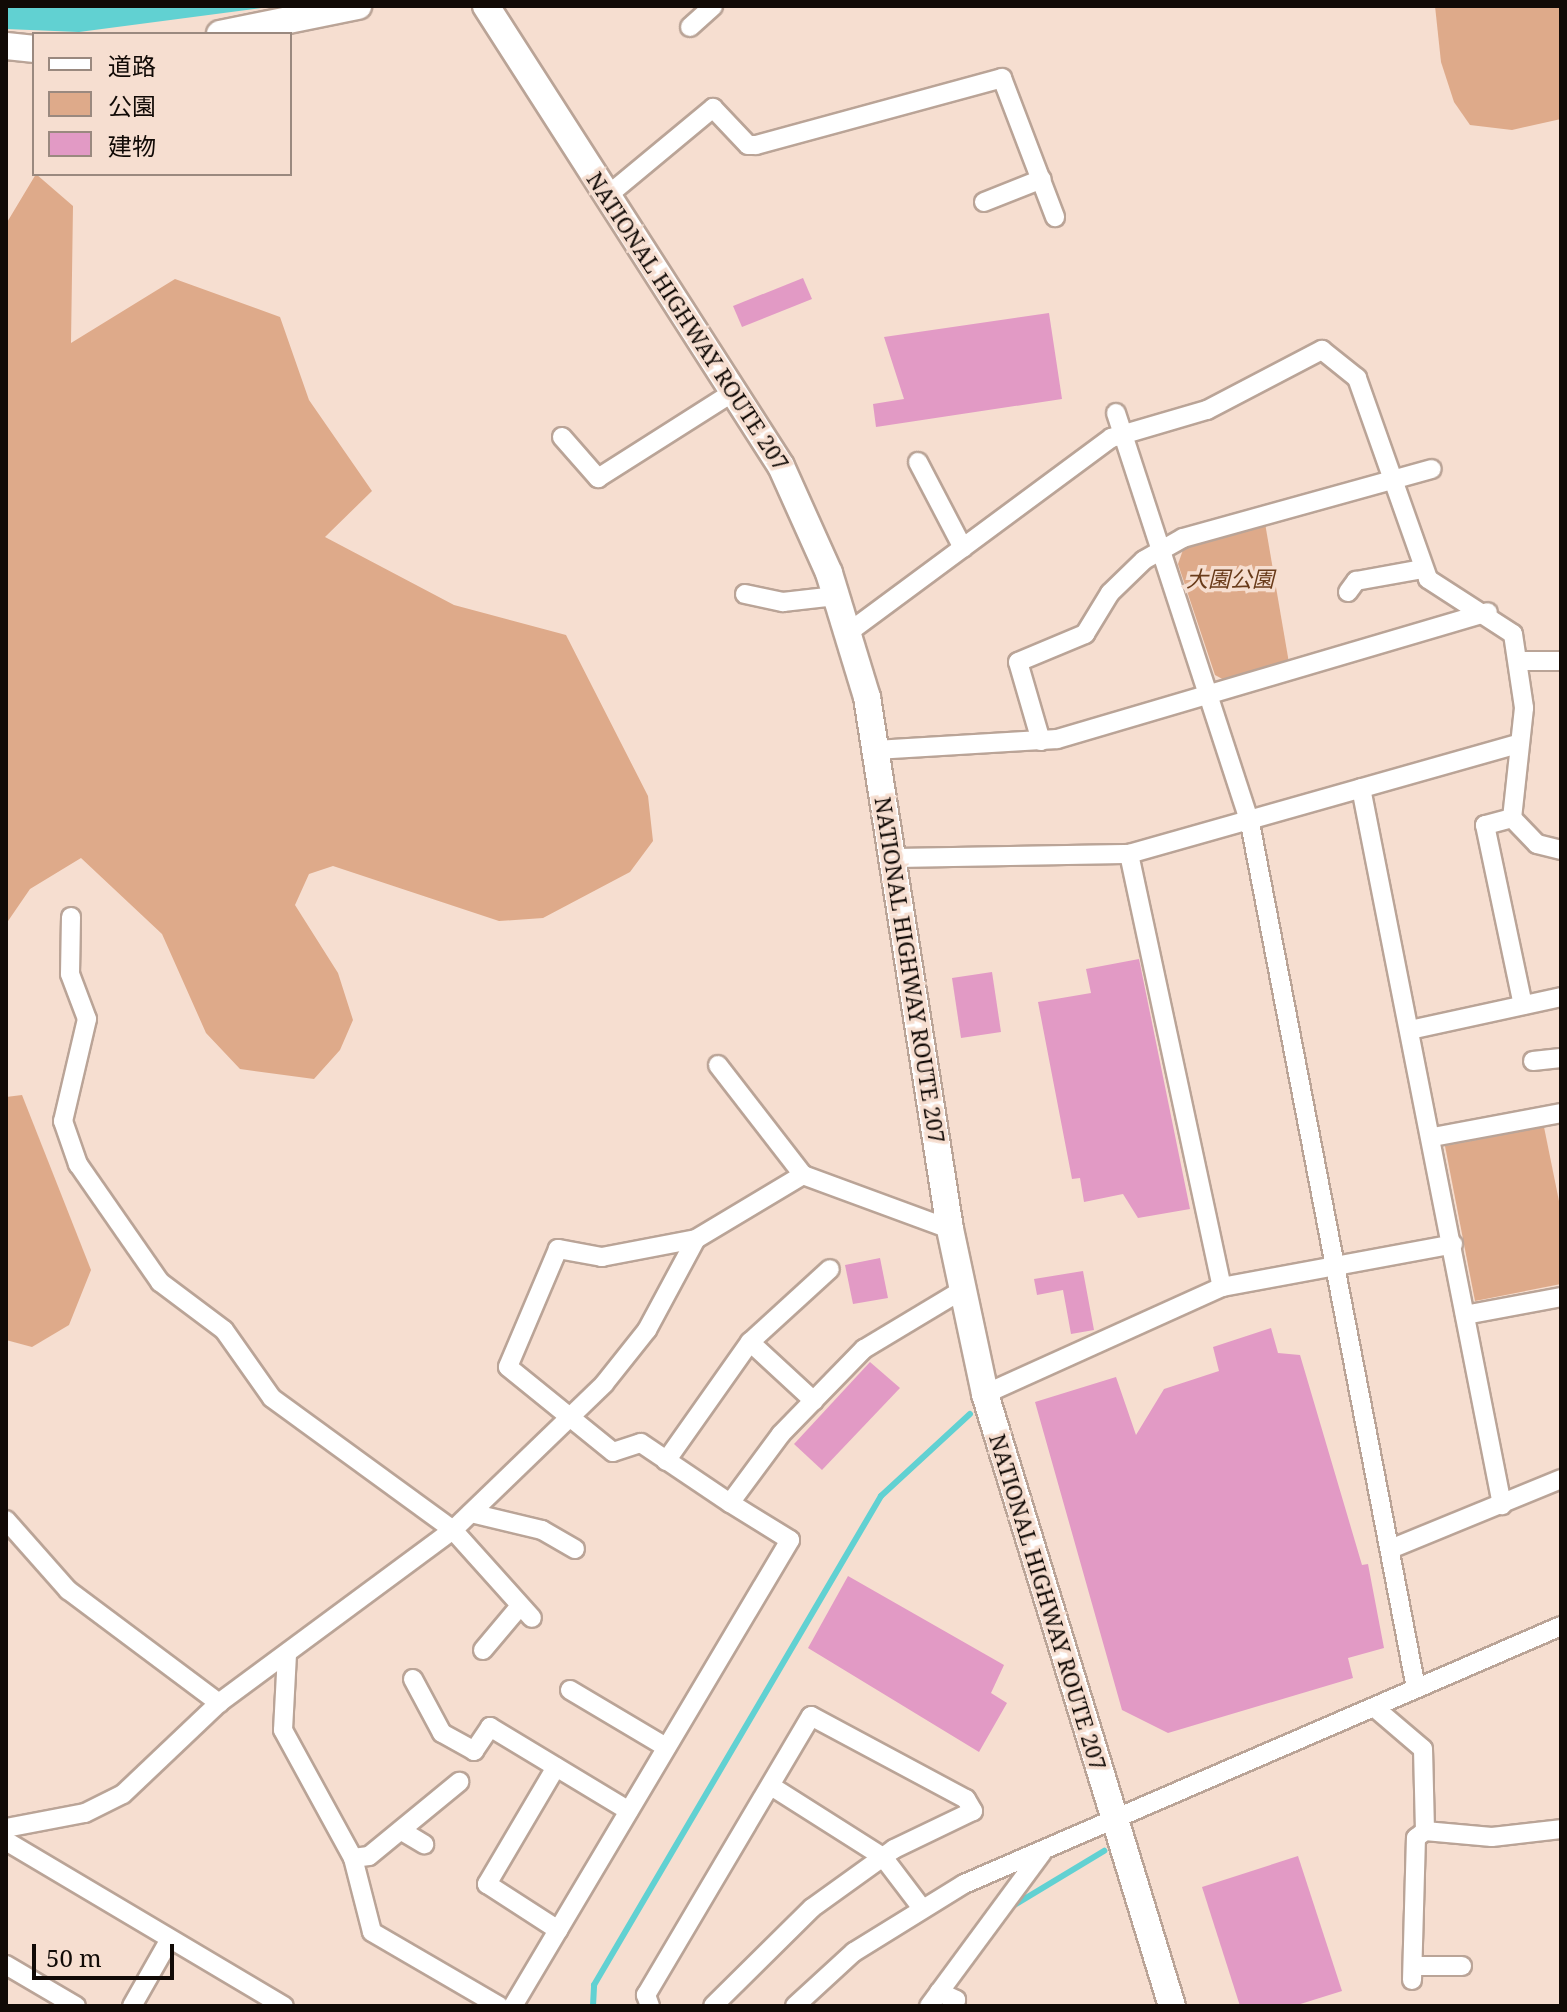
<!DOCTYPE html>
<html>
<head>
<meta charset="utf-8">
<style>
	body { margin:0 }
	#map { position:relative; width:1567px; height:2012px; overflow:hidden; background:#f6ded0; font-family:"Noto Serif","Noto Sans JP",serif }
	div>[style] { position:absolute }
	.green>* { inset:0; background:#deaa8a }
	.water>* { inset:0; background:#61d1d2 }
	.stream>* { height:6px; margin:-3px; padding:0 3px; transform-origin:3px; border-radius:3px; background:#61d1d2 }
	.building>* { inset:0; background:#e29ac5 }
	.roads { filter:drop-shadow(2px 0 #baa497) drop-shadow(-2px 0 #baa497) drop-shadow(0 2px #baa497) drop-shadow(0 -2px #baa497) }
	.minor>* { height:18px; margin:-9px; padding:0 9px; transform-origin:9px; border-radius:9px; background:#fff }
	.highway>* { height:26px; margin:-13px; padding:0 13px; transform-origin:13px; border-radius:13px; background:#fff }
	span { translate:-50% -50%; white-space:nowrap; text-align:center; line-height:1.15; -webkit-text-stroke:7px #f6ded0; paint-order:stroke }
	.street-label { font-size:22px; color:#110a06 }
	.park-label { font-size:22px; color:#693b1a; font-style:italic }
	.frame { position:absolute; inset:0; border:8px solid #110a06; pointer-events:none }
	.legend { position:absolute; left:32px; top:32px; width:260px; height:144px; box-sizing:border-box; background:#f6ded0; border:2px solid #9a897f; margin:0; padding:10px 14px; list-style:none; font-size:24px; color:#110a06 }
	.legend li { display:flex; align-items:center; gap:16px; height:40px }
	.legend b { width:40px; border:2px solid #9a897f }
	.scale { position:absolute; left:32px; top:1944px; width:142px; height:36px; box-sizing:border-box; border:4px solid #110a06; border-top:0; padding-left:10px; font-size:24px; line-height:28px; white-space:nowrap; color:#110a06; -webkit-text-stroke:6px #f6ded0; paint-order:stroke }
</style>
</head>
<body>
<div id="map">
	<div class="green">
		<div style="clip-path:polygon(1435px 6px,1561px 6px,1561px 119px,1512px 130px,1470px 125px,1454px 102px,1441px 62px)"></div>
		<div style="clip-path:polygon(36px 174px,73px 206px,71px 343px,175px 279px,280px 317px,309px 400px,372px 491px,325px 537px,454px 605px,566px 635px,648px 796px,653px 841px,630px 872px,543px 918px,499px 921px,333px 866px,309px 874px,295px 905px,338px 973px,353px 1020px,340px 1050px,314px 1079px,240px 1069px,206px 1033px,162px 934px,81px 858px,30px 889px,6px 924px,6px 224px)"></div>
		<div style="clip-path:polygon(1265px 523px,1289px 663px,1226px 681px,1215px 675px,1178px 564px,1184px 547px)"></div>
		<div style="clip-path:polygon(22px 1095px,91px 1270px,69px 1325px,32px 1347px,6px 1340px,6px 1097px)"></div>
		<div style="clip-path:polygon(1544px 1127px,1561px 1211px,1561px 1284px,1475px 1301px,1445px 1146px)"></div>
	</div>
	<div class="water">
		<div style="clip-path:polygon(6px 6px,276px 6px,79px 32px,6px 29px)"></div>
	</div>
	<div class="stream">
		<div style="left:1011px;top:1907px;width:109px;rotate:-31.1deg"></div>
		<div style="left:593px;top:2006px;width:21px;rotate:-87deg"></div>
		<div style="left:594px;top:1985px;width:567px;rotate:-59.59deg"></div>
		<div style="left:881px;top:1496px;width:121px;rotate:-42.7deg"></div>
	</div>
	<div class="building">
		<div style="clip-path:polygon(803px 278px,812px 299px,742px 327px,733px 306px)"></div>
		<div style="clip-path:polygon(1049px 313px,1062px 399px,876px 427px,873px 404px,904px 399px,884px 337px)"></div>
		<div style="clip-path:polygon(1139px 959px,1190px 1209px,1138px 1218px,1123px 1194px,1084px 1202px,1080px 1178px,1072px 1179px,1038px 1002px,1091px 993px,1086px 969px)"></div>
		<div style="clip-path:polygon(992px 972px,1001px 1032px,961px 1038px,952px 978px)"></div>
		<div style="clip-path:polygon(880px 1258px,888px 1298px,853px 1304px,845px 1265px)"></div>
		<div style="clip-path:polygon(1083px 1271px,1094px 1330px,1071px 1334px,1063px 1290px,1037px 1295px,1034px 1279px)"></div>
		<div style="clip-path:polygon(1271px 1328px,1278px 1353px,1300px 1355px,1362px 1565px,1368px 1564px,1384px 1648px,1348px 1658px,1353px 1678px,1168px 1733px,1122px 1710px,1035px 1402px,1116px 1377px,1136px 1435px,1164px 1389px,1219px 1371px,1213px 1347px)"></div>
		<div style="clip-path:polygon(870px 1362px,900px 1388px,822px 1470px,794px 1444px)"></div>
		<div style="clip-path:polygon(848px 1576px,1004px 1665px,991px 1693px,1007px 1703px,979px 1752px,808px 1648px)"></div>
		<div style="clip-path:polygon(1298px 1856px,1342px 1991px,1294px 2006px,1240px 2006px,1202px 1887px)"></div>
	</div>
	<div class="roads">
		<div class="minor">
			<div style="left:690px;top:27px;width:31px;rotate:-42deg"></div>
			<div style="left:607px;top:196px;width:138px;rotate:-39.7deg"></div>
			<div style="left:713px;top:108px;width:51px;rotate:46.6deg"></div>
			<div style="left:748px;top:145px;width:8px"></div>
			<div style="left:756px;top:145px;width:255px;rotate:-15.2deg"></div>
			<div style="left:1002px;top:78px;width:149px;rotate:69.1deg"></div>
			<div style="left:984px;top:202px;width:62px;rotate:-21.6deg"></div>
			<div style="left:1116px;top:413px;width:431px;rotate:71.9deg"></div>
			<div style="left:1250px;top:823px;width:881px;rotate:79.14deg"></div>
			<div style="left:562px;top:437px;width:55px;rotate:48.7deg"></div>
			<div style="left:598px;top:478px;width:162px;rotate:-32.4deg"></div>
			<div style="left:918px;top:462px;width:97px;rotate:62.4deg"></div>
			<div style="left:1348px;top:592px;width:14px;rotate:-54deg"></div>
			<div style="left:1356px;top:581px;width:67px;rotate:-10.3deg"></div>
			<div style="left:745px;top:594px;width:39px;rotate:12deg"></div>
			<div style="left:783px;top:602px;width:53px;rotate:-6.5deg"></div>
			<div style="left:849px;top:632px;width:326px;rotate:-36.5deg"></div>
			<div style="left:1111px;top:438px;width:100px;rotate:-16.3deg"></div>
			<div style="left:1207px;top:410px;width:130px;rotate:-27.6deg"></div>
			<div style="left:1322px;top:350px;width:45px;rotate:38.7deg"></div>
			<div style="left:1357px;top:378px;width:213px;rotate:70.5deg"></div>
			<div style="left:1428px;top:579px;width:101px;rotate:32.9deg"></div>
			<div style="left:1513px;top:634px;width:75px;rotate:81.5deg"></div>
			<div style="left:1524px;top:708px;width:111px;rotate:96.2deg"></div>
			<div style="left:1512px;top:818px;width:36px;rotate:46deg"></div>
			<div style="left:1537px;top:844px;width:25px;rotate:14deg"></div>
			<div style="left:1523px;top:661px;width:38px"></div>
			<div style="left:1041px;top:741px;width:82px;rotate:-106.2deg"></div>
			<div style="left:1018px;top:662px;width:73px;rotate:-22.7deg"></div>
			<div style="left:1085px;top:634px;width:48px;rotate:-58.6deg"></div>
			<div style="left:1110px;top:593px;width:47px;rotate:-44.1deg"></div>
			<div style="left:1144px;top:560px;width:45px;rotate:-29.4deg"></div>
			<div style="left:1183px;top:538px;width:258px;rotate:-15.5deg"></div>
			<div style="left:876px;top:750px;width:181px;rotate:-3.5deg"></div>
			<div style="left:1057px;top:739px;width:449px;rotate:-16.4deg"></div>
			<div style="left:1361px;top:788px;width:731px;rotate:78.87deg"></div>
			<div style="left:1512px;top:818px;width:28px;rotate:165deg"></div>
			<div style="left:1485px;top:825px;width:184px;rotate:78.1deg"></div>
			<div style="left:1129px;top:854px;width:443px;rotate:77.9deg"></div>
			<div style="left:891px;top:858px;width:238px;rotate:-1deg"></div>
			<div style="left:1129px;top:854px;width:405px;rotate:-15.8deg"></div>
			<div style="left:71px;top:917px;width:57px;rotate:91deg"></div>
			<div style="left:70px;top:974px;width:48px;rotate:69.3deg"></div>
			<div style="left:87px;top:1019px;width:105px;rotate:103.2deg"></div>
			<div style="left:63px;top:1121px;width:46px;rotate:70.8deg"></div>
			<div style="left:78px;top:1164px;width:144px;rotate:55.2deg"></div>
			<div style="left:160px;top:1282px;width:80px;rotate:36.9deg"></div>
			<div style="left:224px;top:1330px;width:83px;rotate:54.8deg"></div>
			<div style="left:272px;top:1398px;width:224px;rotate:36.1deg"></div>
			<div style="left:453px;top:1530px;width:118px;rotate:48.1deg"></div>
			<div style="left:1410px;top:1030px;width:155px;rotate:-12.3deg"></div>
			<div style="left:1533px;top:1061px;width:28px;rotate:-6deg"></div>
			<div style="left:718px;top:1065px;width:139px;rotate:52.3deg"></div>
			<div style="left:1433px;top:1137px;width:130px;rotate:-10.6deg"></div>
			<div style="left:696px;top:1239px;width:96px;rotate:169.2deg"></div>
			<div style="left:602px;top:1257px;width:45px;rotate:-169.7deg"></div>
			<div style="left:558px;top:1249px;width:128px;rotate:113deg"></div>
			<div style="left:508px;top:1367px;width:135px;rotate:39deg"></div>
			<div style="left:613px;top:1452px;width:29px;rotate:-18deg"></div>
			<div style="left:641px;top:1443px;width:107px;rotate:34deg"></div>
			<div style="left:1465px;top:1315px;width:98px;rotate:-10.6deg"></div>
			<div style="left:750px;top:1342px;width:108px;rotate:-42.4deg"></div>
			<div style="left:985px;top:1394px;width:260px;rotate:-24.3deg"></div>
			<div style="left:1222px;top:1287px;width:235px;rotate:-10.5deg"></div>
			<div style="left:666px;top:1461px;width:146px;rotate:-54.8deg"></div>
			<div style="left:750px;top:1342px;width:87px;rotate:42.7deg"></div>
			<div style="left:471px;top:1513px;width:73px;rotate:13.5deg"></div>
			<div style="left:542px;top:1530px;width:38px;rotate:30deg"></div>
			<div style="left:6px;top:1520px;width:94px;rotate:48.5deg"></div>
			<div style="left:68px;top:1590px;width:189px;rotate:36.8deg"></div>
			<div style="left:1393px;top:1548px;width:182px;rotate:-22.3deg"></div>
			<div style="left:483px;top:1650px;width:57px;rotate:-49.9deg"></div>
			<div style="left:287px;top:1654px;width:76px;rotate:93deg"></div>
			<div style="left:283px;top:1730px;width:146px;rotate:61.3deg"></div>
			<div style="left:353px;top:1858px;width:76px;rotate:75.6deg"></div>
			<div style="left:372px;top:1932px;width:147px;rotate:30.2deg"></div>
			<div style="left:413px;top:1679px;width:61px;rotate:61.8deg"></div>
			<div style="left:442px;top:1733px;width:37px;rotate:29deg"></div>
			<div style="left:474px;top:1751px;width:29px;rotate:-56deg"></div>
			<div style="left:490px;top:1727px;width:162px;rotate:31.1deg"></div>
			<div style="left:570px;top:1690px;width:112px;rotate:30.7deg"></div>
			<div style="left:1375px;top:1708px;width:63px;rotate:40.5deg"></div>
			<div style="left:1423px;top:1749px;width:82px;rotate:88.6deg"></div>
			<div style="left:1425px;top:1831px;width:67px;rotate:5.1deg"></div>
			<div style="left:1492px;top:1837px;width:69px;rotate:-6.6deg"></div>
			<div style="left:556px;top:1767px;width:136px;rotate:120.5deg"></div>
			<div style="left:487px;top:1884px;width:85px;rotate:32.9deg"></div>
			<div style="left:771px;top:1786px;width:133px;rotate:32.4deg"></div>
			<div style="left:883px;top:1857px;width:63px;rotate:52.8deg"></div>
			<div style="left:6px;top:1828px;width:80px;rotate:-10.8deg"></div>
			<div style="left:85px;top:1813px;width:42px;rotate:-26.6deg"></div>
			<div style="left:123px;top:1794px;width:132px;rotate:-43.5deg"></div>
			<div style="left:219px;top:1703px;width:291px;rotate:-36.5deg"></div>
			<div style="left:453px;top:1530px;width:210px;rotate:-44deg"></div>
			<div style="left:604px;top:1384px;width:69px;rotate:-51.5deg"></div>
			<div style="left:647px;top:1330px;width:103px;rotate:-61.7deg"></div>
			<div style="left:696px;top:1239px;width:125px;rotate:-30.9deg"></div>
			<div style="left:803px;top:1175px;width:157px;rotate:20.2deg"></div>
			<div style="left:402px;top:1831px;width:26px;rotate:31deg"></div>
			<div style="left:6px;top:1841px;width:323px;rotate:30.7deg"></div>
			<div style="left:353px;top:1858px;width:16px;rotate:-7deg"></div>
			<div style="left:369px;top:1856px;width:117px;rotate:-39.4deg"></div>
			<div style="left:6px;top:1965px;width:81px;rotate:30.4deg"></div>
			<div style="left:1413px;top:1966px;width:49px"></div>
			<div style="left:1412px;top:1980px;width:142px;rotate:-88.4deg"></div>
			<div style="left:1416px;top:1838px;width:11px;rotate:-38deg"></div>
			<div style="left:939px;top:1992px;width:19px;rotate:25deg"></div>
			<div style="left:956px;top:2000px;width:7px;rotate:124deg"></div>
			<div style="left:132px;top:2006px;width:75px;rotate:-60.4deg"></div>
			<div style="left:513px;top:2006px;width:542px;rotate:-59.27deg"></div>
			<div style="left:790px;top:1540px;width:70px;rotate:-148.3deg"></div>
			<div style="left:730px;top:1503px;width:86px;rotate:-53.5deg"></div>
			<div style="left:781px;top:1434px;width:119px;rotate:-45.7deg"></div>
			<div style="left:864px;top:1349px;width:114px;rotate:-31deg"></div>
			<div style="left:650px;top:2006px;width:12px;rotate:-110deg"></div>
			<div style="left:646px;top:1995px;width:324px;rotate:-59.4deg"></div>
			<div style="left:811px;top:1716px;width:176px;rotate:28.2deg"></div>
			<div style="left:966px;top:1799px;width:14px;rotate:60deg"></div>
			<div style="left:973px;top:1811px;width:88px;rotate:154.3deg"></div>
			<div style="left:894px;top:1849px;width:101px;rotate:144.3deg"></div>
			<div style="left:812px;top:1908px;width:139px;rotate:135.3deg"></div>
			<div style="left:795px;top:2006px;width:80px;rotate:-42.5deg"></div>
			<div style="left:854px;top:1952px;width:129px;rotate:-31.7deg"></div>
			<div style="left:964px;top:1884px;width:650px;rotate:-23.37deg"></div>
			<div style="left:929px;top:2006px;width:190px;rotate:-53.6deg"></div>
		</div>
		<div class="highway">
			<div style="left:486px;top:6px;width:546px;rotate:57.33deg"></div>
			<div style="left:781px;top:466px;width:117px;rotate:65.8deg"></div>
			<div style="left:829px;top:573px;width:130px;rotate:73deg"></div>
			<div style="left:867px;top:697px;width:538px;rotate:81.13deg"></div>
			<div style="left:950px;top:1229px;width:169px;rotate:78deg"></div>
			<div style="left:985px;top:1394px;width:640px;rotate:73.01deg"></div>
			<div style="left:220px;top:34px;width:141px;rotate:-11.5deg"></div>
			<div style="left:6px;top:46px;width:28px;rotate:6deg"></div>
		</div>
	</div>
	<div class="street-label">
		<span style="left:688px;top:321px;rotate:57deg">NATIONAL HIGHWAY ROUTE 207</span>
		<span style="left:910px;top:970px;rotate:81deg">NATIONAL HIGHWAY ROUTE 207</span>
		<span style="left:1048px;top:1602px;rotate:73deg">NATIONAL HIGHWAY ROUTE 207</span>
	</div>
	<div class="park-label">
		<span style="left:1230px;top:579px">大園公園</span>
	</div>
	<div class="frame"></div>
	<ul class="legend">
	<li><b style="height:10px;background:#fff"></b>道路</li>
	<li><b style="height:22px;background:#deaa8a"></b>公園</li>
	<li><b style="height:22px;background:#e29ac5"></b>建物</li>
	</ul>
	<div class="scale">50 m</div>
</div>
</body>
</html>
